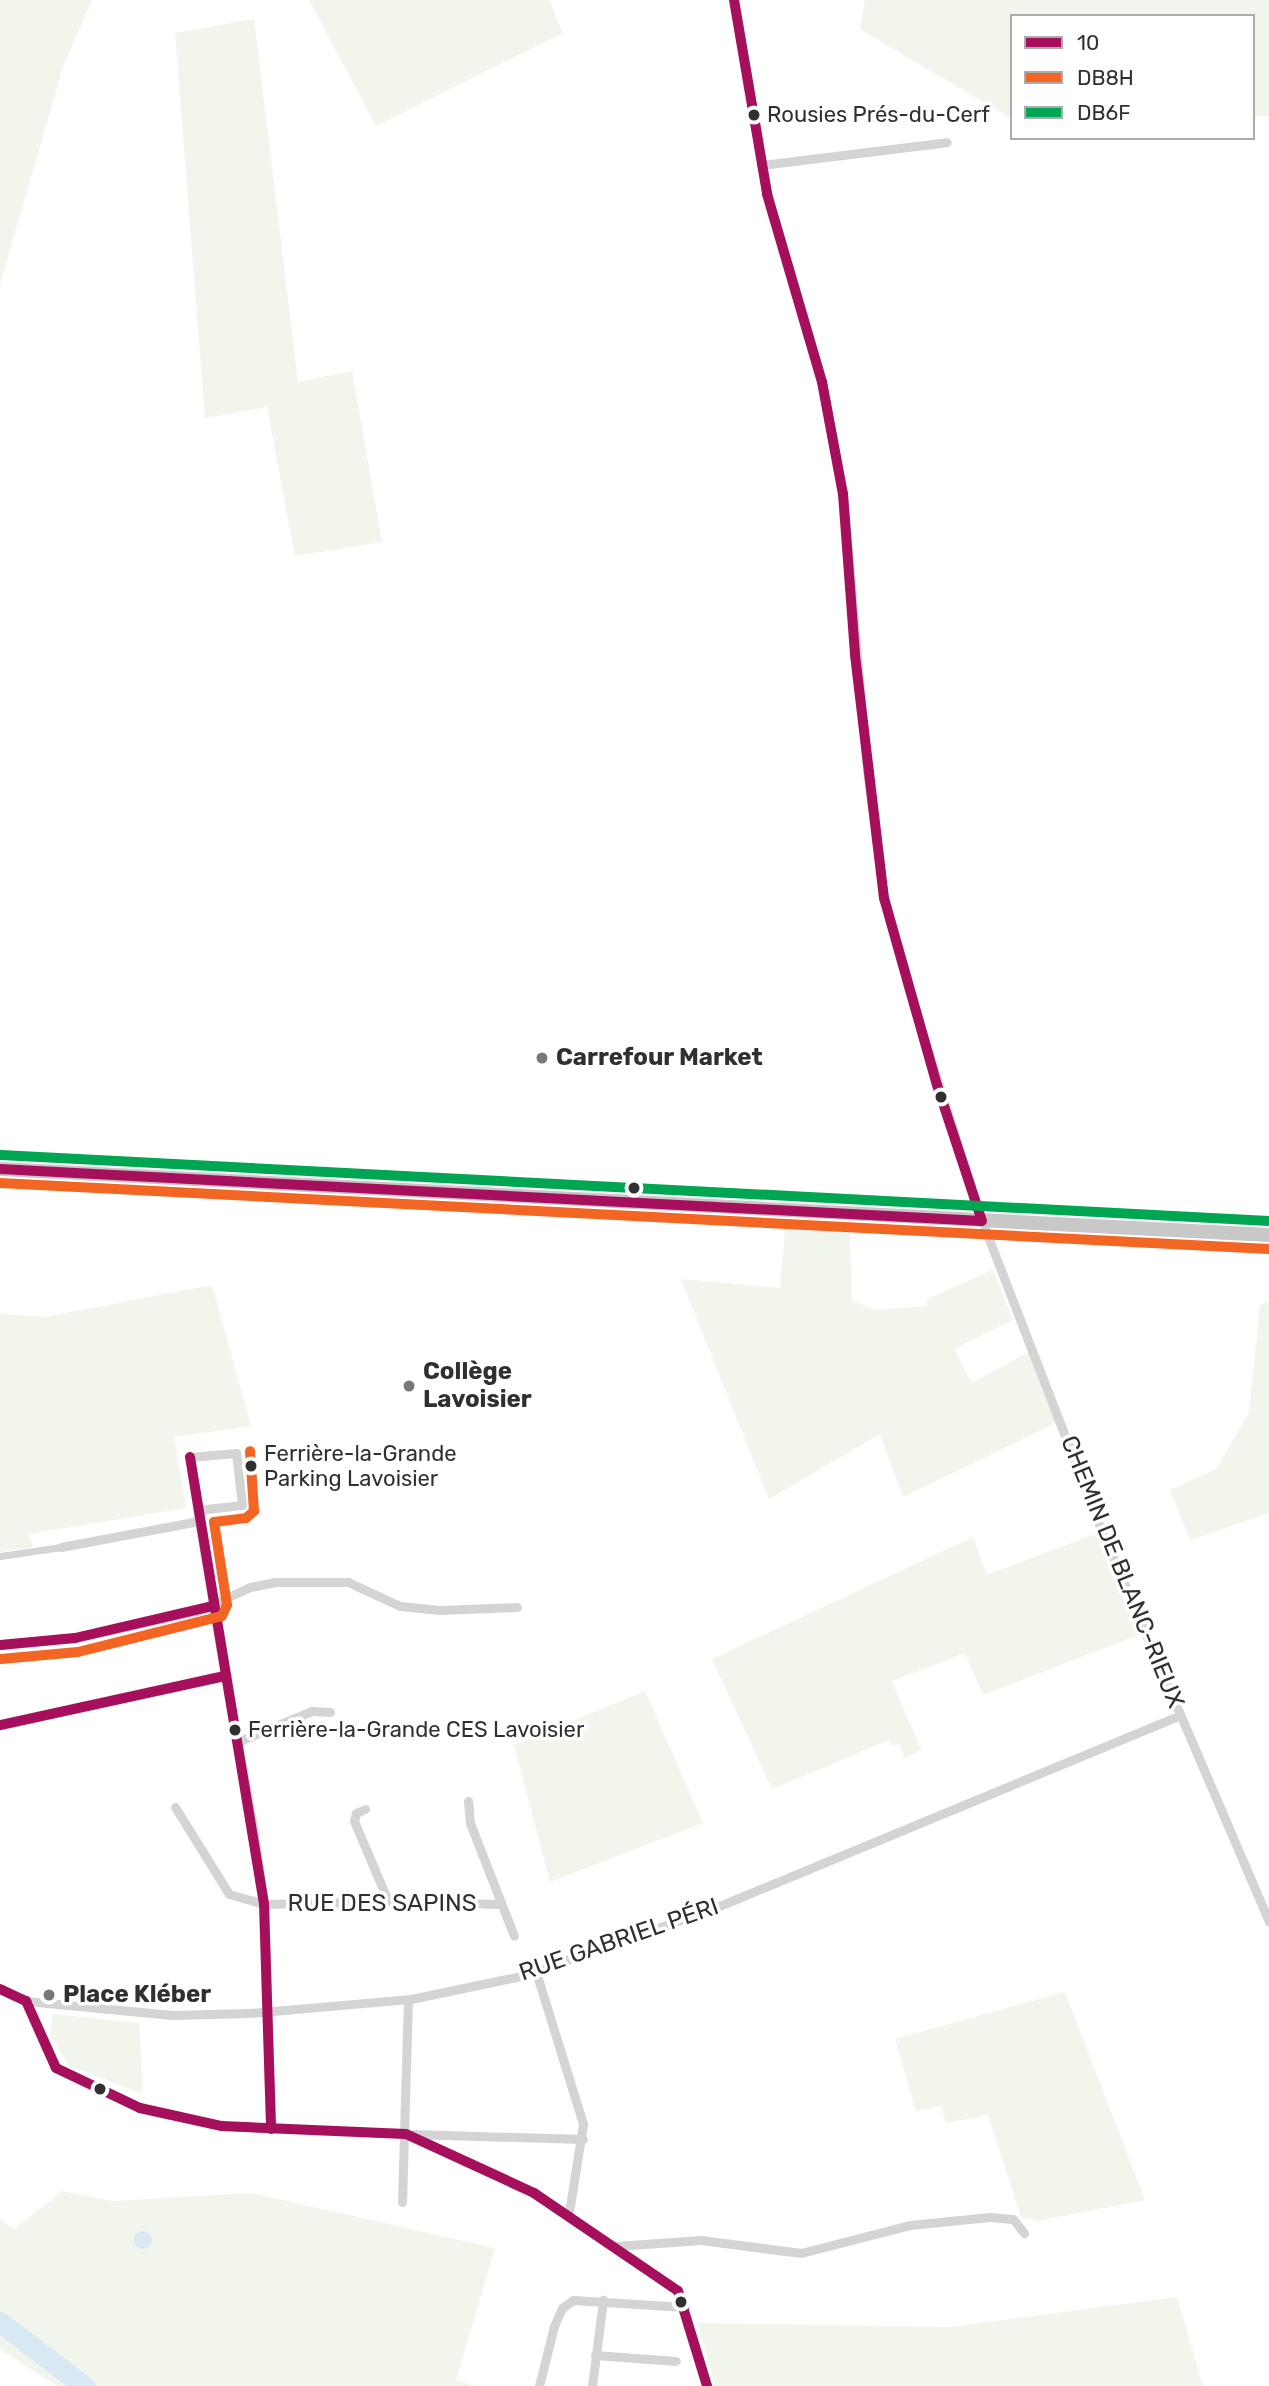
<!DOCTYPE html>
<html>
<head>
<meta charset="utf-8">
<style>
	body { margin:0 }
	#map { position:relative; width:1269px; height:2386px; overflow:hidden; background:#fff; font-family:Rubik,sans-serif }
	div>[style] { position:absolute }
	.green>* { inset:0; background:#f1f5ec }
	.water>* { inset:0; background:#d8e9f3 }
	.round { border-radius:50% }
	.river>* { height:21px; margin:-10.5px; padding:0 10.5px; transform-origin:10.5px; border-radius:10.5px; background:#d8e9f3 }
	.pedestrian>* { height:7px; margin:-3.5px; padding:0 3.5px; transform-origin:3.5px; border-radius:3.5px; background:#d4d4d4 }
	.minor>* { height:9px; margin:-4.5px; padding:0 4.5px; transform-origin:4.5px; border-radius:4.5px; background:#d4d4d4 }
	.primary>* { height:14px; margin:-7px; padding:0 7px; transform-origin:7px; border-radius:7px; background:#c8c8c8 }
	.bus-1>* { height:10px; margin:-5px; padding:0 5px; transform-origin:5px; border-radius:5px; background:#a50f5b }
	.bus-2>* { height:10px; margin:-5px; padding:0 5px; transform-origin:5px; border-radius:5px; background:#f26522 }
	.bus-3>* { height:10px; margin:-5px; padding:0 5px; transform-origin:5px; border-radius:5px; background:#00a651 }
	.dots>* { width:19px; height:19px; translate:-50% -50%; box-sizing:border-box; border:4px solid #fff; border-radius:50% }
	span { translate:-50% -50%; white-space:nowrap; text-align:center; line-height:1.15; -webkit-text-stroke:7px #fff; paint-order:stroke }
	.bus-label { font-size:22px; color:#303030 }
	.left { translate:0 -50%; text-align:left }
	.poi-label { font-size:24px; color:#303030; font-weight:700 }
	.street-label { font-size:24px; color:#303030 }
	.legend { position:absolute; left:1010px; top:14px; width:245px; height:126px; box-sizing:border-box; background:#fff; border:2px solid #acacac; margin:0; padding:9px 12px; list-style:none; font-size:21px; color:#303030 }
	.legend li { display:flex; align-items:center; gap:14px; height:35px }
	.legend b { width:35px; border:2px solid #acacac }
</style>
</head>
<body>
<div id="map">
	<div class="green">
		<div style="clip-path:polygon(0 0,92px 0,64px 64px,0 284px)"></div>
		<div style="clip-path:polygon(309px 0,549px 0,563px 33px,376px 126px)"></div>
		<div style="clip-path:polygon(865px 0,1269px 0,1269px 116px,1253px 116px,1253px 16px,1012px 16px,1012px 119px,860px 29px)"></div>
		<div style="clip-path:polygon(254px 19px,298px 382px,352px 371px,382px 542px,295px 556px,267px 407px,205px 418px,175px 33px)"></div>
		<div style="clip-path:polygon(785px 1230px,850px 1231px,852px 1301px,875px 1310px,927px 1306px,927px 1299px,993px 1270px,1013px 1320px,954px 1349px,972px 1383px,1029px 1352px,1056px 1423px,903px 1497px,880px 1434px,769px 1499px,681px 1279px,780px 1288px)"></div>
		<div style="clip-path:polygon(212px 1285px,251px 1426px,174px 1437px,186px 1508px,28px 1534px,33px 1547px,0 1552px,0 1314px,45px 1317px)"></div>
		<div style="clip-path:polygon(1269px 1302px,1269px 1513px,1190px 1540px,1170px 1490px,1216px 1469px,1249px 1413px,1260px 1304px)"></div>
		<div style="clip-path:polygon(1095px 1534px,1138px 1635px,983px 1695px,965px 1653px,892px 1681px,921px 1750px,905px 1758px,899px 1744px,892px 1746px,889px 1740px,772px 1789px,712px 1659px,973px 1537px,987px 1575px)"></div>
		<div style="clip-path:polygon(645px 1691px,703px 1823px,550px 1882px,514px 1745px)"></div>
		<div style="clip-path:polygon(1065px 1992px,1145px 2200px,1038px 2221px,1021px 2217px,988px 2115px,946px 2123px,941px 2106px,916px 2111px,895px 2039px)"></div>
		<div style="clip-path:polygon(53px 2014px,139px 2023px,143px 2094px,68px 2065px,50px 2033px)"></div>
		<div style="clip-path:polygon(62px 2191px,113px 2201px,251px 2193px,495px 2248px,456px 2380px,474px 2386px,57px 2386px,0 2349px,0 2219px,14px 2229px)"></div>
		<div style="clip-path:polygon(1177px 2297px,1203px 2386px,715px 2386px,698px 2323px,951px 2327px)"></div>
	</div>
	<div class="water">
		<div class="round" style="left:134px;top:2231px;width:18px;height:18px"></div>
	</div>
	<div class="river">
		<div style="left:0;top:2322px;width:106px;rotate:37.3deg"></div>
	</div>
	<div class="pedestrian">
		<div style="left:0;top:1556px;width:62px;rotate:-8.4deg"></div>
	</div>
	<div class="minor">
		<div style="left:734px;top:0;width:197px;rotate:80.3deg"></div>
		<div style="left:767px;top:194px;width:196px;rotate:73.7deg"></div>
		<div style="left:822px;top:382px;width:114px;rotate:79.4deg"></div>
		<div style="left:843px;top:494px;width:278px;rotate:85deg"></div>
		<div style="left:867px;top:771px;width:128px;rotate:82.4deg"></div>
		<div style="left:884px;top:898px;width:92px;rotate:74.9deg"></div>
		<div style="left:908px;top:987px;width:245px;rotate:72.5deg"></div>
		<div style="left:982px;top:1221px;width:341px;rotate:68.9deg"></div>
		<div style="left:1105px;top:1539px;width:416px;rotate:66.8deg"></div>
		<div style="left:761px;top:165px;width:187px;rotate:-7deg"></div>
		<div style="left:198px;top:1510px;width:44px;rotate:-6.5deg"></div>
		<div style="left:242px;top:1505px;width:52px;rotate:-96.6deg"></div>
		<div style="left:236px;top:1453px;width:46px;rotate:175deg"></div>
		<div style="left:190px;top:1457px;width:65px;rotate:82deg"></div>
		<div style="left:199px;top:1521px;width:157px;rotate:80.5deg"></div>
		<div style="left:225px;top:1676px;width:152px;rotate:79.4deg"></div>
		<div style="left:253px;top:1825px;width:80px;rotate:82.1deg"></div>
		<div style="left:264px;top:1904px;width:225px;rotate:88.2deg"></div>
		<div style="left:61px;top:1547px;width:140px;rotate:-10.7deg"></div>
		<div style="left:0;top:1645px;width:75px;rotate:-5.3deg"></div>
		<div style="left:75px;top:1638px;width:126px;rotate:-12.4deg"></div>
		<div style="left:198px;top:1611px;width:57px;rotate:-24.8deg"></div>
		<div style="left:250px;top:1587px;width:26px;rotate:-11deg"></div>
		<div style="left:276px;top:1582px;width:72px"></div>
		<div style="left:348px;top:1582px;width:57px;rotate:24.8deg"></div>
		<div style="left:400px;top:1606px;width:40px;rotate:5.7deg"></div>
		<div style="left:440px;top:1610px;width:77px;rotate:-2.2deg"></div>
		<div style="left:0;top:1725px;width:230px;rotate:-12.3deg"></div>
		<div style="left:237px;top:1742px;width:81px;rotate:-22.5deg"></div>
		<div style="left:312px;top:1711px;width:18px;rotate:3deg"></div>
		<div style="left:468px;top:1801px;width:22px;rotate:85deg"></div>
		<div style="left:470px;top:1823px;width:121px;rotate:68.7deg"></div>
		<div style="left:175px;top:1807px;width:102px;rotate:58.2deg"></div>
		<div style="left:229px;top:1894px;width:36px;rotate:16deg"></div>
		<div style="left:264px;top:1904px;width:124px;rotate:-1.4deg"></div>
		<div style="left:388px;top:1901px;width:111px;rotate:1.5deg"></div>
		<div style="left:365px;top:1809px;width:10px;rotate:156deg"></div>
		<div style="left:356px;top:1813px;width:8px;rotate:104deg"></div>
		<div style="left:354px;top:1821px;width:87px;rotate:67deg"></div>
		<div style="left:536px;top:1972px;width:159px;rotate:72.8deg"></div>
		<div style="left:583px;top:2124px;width:89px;rotate:99deg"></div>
		<div style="left:0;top:1989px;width:29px;rotate:25deg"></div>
		<div style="left:26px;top:2001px;width:73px;rotate:65.9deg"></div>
		<div style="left:56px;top:2068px;width:93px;rotate:25.5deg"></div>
		<div style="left:140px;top:2108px;width:84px;rotate:12.4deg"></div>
		<div style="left:222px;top:2126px;width:184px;rotate:2.5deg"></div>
		<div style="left:406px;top:2134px;width:141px;rotate:24.7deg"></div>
		<div style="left:534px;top:2193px;width:174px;rotate:34.2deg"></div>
		<div style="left:678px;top:2291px;width:99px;rotate:73deg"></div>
		<div style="left:26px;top:2001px;width:147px;rotate:5.5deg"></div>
		<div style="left:172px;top:2015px;width:78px;rotate:-1.5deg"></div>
		<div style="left:250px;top:2013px;width:162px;rotate:-5deg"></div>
		<div style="left:411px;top:1999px;width:112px;rotate:-11.8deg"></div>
		<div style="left:521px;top:1976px;width:208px;rotate:-19.4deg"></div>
		<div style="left:717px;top:1907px;width:499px;rotate:-22.5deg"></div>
		<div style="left:412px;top:2134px;width:171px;rotate:1.7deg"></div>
		<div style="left:402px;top:2202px;width:203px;rotate:-88.3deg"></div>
		<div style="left:616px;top:2246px;width:85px;rotate:-4deg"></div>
		<div style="left:701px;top:2240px;width:101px;rotate:7.4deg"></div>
		<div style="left:801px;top:2253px;width:113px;rotate:-14.4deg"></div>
		<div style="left:910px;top:2225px;width:80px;rotate:-5.7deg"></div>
		<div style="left:990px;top:2217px;width:23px;rotate:5deg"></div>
		<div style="left:1013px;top:2219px;width:18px;rotate:52deg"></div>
		<div style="left:595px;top:2355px;width:81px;rotate:4.2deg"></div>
		<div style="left:539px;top:2386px;width:62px;rotate:-76deg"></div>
		<div style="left:554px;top:2326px;width:20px;rotate:-66deg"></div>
		<div style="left:562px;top:2308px;width:14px;rotate:-36deg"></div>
		<div style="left:573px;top:2300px;width:112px;rotate:3.6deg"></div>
		<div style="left:592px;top:2386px;width:87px;rotate:-82.7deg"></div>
	</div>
	<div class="primary">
		<div style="left:0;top:1169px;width:1271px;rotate:2.98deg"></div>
	</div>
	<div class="bus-1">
		<div style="left:734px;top:0;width:197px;rotate:80.3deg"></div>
		<div style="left:767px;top:194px;width:196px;rotate:73.7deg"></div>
		<div style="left:822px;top:382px;width:114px;rotate:79.4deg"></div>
		<div style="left:843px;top:494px;width:161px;rotate:85.7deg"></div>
		<div style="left:855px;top:655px;width:245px;rotate:83.2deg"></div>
		<div style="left:884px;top:898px;width:194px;rotate:74.2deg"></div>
		<div style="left:937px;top:1085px;width:143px;rotate:71.7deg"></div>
		<div style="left:0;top:1169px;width:983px;rotate:3.03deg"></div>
		<div style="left:190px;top:1457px;width:453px;rotate:80.6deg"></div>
		<div style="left:264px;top:1904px;width:225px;rotate:88.2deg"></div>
		<div style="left:0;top:1645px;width:75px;rotate:-5.3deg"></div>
		<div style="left:75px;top:1638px;width:142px;rotate:-13.1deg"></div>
		<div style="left:0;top:1725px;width:230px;rotate:-12.3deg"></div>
		<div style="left:0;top:1989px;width:29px;rotate:25deg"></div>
		<div style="left:26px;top:2001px;width:73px;rotate:65.9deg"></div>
		<div style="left:56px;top:2068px;width:93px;rotate:25.5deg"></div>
		<div style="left:140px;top:2108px;width:84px;rotate:12.4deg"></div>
		<div style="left:222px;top:2126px;width:184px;rotate:2.5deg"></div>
		<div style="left:406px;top:2134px;width:141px;rotate:24.7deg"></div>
		<div style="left:534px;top:2193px;width:174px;rotate:34.2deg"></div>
		<div style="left:678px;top:2291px;width:99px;rotate:73deg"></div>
	</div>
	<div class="bus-2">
		<div style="left:0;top:1183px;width:1270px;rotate:2.98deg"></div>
		<div style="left:1px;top:1659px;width:77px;rotate:-5.2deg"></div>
		<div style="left:78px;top:1652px;width:148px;rotate:-14deg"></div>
		<div style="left:222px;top:1616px;width:12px;rotate:-66deg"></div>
		<div style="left:227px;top:1605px;width:84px;rotate:-98.9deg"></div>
		<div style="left:214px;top:1522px;width:32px;rotate:-7deg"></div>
		<div style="left:246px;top:1518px;width:11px;rotate:-41deg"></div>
		<div style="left:254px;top:1511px;width:60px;rotate:-93.8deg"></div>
	</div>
	<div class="bus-3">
		<div style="left:1px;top:1155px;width:1270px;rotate:2.98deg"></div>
	</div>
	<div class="dots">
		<div style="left:754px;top:115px;background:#303030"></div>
		<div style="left:542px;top:1058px;background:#787878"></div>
		<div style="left:941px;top:1097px;background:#303030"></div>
		<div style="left:634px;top:1188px;background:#303030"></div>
		<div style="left:409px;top:1386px;background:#787878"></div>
		<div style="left:251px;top:1466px;background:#303030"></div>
		<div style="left:235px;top:1730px;background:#303030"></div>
		<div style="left:49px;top:1995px;background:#787878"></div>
		<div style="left:100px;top:2089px;background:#303030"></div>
		<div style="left:681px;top:2302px;background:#303030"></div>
	</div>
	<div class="bus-label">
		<span class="left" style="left:767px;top:115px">Rousies Prés-du-Cerf</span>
		<span class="left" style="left:264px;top:1466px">Ferrière-la-Grande<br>Parking Lavoisier</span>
		<span class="left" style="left:248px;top:1730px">Ferrière-la-Grande CES Lavoisier</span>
	</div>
	<div class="poi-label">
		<span class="left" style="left:556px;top:1058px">Carrefour Market</span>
		<span class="left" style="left:423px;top:1386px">Collège<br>Lavoisier</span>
		<span class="left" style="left:63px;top:1995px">Place Kléber</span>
	</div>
	<div class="street-label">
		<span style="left:1122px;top:1572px;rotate:68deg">CHEMIN DE BLANC-RIEUX</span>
		<span style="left:382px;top:1904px">RUE DES SAPINS</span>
		<span style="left:619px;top:1940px;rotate:-19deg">RUE GABRIEL PÉRI</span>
	</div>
	<ul class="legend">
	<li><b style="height:9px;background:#a50f5b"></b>10</li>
	<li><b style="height:9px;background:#f26522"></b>DB8H</li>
	<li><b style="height:9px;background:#00a651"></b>DB6F</li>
	</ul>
</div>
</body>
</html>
